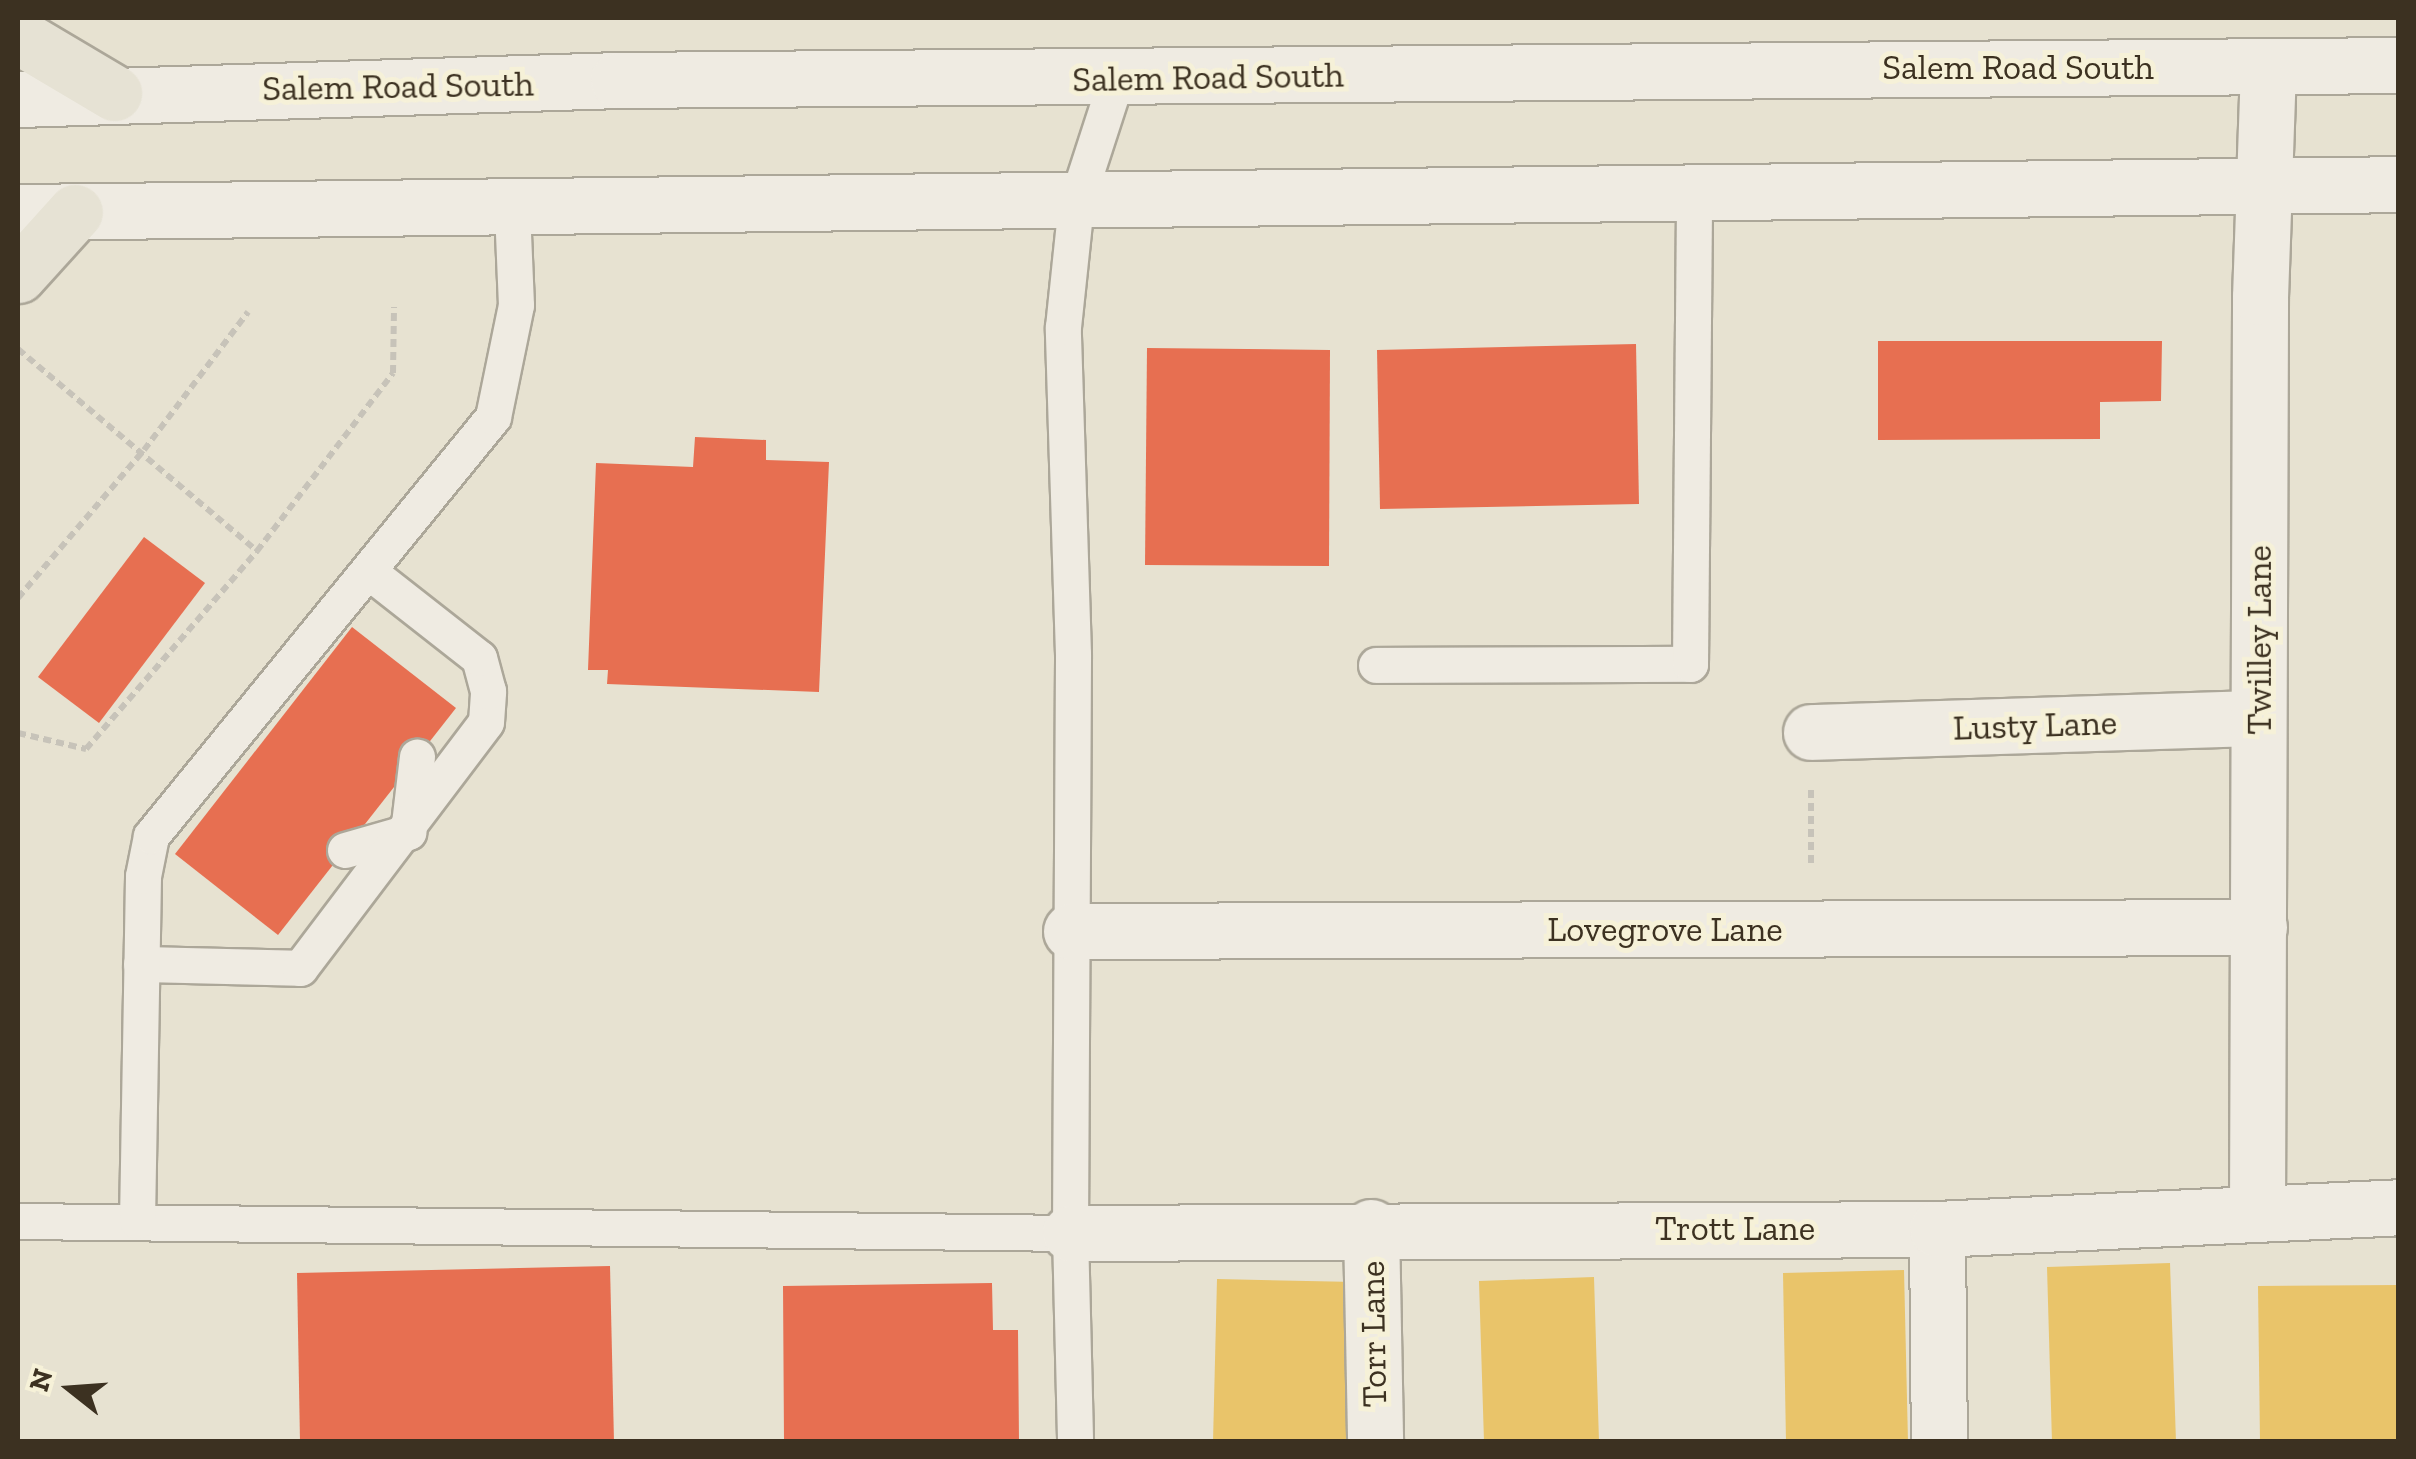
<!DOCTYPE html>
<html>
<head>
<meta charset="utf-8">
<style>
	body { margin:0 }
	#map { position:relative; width:2416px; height:1459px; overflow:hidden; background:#e7e2d1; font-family:"Zilla Slab",serif }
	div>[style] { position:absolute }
	.homes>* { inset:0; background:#e9c46a }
	.shops>* { inset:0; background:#e76f51 }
	.path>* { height:6px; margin-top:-3px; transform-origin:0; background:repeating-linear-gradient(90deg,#c7c3b9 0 8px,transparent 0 13px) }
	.roads { filter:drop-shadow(2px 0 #aca799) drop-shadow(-2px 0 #aca799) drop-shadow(0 2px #aca799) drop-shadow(0 -2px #aca799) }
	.lane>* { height:35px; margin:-17.5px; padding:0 17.5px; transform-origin:17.5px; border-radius:17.5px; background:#efebe2 }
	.street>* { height:55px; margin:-27.5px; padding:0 27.5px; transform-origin:27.5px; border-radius:27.5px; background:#efebe2 }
	.secondary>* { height:55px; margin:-27.5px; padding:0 27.5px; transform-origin:27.5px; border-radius:27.5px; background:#efebe2 }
	.primary>* { height:55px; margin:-27.5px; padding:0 27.5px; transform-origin:27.5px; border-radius:27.5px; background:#e6e2d4 }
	span { translate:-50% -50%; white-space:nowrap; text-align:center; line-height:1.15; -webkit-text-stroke:10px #f6f1d8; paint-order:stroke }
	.street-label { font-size:35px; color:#3c3121 }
	.frame { position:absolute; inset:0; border:20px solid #3c3121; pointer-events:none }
	.north { position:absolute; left:20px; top:1339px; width:100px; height:100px; -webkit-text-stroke:8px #f6f1d8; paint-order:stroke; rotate:287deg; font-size:28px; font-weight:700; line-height:40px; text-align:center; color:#3c3121 }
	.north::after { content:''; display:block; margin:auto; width:35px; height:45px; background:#3c3121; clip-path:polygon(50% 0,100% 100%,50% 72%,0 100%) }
</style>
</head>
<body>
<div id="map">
	<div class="homes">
		<div style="clip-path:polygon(2170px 1263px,2176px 1442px,2052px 1442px,2047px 1267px)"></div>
		<div style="clip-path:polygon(1904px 1270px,1908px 1442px,1786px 1442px,1783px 1273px)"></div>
		<div style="clip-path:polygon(1594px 1277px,1599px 1442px,1484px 1442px,1479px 1281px)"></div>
		<div style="clip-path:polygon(1217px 1279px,1356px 1282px,1352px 1442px,1213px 1442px)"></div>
		<div style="clip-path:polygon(2398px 1285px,2398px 1442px,2260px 1442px,2258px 1286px)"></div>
	</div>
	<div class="shops">
		<div style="clip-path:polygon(1878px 341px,2162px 341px,2161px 401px,2100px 402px,2100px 439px,1878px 440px)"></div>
		<div style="clip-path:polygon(1636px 344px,1639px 504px,1380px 509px,1377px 350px)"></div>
		<div style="clip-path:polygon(1147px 348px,1330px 350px,1329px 566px,1145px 565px)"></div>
		<div style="clip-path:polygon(695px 437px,766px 440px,766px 460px,829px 462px,819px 692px,607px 684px,608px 670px,588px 670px,596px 463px,693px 467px)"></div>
		<div style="clip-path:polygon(144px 537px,205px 583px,99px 723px,38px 677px)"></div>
		<div style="clip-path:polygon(352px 627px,456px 708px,278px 935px,175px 854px)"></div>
		<div style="clip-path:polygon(610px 1266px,614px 1442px,300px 1442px,297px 1273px)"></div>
		<div style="clip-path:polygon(992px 1283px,993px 1330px,1018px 1330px,1019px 1442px,784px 1442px,783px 1286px)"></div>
	</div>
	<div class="path">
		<div style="left:18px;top:349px;width:313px;rotate:40.2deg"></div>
		<div style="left:18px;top:598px;width:194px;rotate:-49.6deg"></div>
		<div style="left:144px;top:450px;width:173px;rotate:-53deg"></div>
		<div style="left:18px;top:733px;width:70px;rotate:13.2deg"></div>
		<div style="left:86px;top:749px;width:262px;rotate:-49.2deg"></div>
		<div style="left:257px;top:551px;width:224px;rotate:-52.6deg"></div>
		<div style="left:393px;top:373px;width:66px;rotate:-89.1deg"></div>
		<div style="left:1811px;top:790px;width:77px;rotate:90deg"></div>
	</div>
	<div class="roads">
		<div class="lane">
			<div style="left:1376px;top:665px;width:314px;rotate:-0.2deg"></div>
			<div style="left:1690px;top:664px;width:471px;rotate:-89.5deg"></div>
			<div style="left:345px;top:850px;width:66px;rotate:-15.9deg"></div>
			<div style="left:408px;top:832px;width:76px;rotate:-83.2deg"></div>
			<div style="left:141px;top:964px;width:159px;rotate:1.4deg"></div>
			<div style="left:300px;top:968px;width:308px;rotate:-52.9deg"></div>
			<div style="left:486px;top:722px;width:31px;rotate:-86deg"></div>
			<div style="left:488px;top:691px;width:34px;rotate:-105deg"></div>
			<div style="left:479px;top:658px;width:141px;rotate:-141.9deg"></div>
			<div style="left:18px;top:1221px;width:1052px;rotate:0.65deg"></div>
			<div style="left:1070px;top:1233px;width:209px;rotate:88.6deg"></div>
			<div style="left:137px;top:1221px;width:345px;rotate:-89deg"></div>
			<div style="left:143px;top:876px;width:41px;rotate:-78.7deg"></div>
			<div style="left:151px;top:836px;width:541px;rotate:-50.78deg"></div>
			<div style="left:493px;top:417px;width:114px;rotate:-78.4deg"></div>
			<div style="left:516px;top:305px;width:94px;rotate:-92.4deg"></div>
			<div style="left:1070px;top:1233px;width:579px;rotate:-89.7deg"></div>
			<div style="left:1073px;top:654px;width:327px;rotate:-91.8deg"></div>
			<div style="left:1063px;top:327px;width:125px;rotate:-84deg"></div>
			<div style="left:1076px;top:203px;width:129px;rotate:-72deg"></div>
		</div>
		<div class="street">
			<div style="left:1811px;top:732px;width:447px;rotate:-1.8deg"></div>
			<div style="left:1071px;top:931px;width:1188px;rotate:-0.19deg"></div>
			<div style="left:2257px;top:1213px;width:916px;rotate:-89.81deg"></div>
			<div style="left:2260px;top:297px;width:230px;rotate:-88deg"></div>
			<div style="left:1371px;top:1227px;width:215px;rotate:88.9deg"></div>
			<div style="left:1937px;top:1229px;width:213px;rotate:89.5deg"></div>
			<div style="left:1070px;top:1233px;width:867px;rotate:-0.26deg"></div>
			<div style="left:1937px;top:1229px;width:462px;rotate:-2.7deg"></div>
		</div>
		<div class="secondary">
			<div style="left:18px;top:99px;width:600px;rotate:-1.81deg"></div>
			<div style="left:618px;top:80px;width:1780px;rotate:-0.48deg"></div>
			<div style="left:18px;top:212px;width:2380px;rotate:-0.67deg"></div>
		</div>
		<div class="primary">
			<div style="left:18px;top:36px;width:112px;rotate:30.7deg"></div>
			<div style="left:18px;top:275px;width:85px;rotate:-47.9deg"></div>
		</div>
	</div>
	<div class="street-label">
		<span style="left:2018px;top:67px">Salem Road South</span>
		<span style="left:1208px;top:77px;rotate:-1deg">Salem Road South</span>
		<span style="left:398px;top:86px;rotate:-1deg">Salem Road South</span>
		<span style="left:2259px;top:640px;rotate:-90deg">Twilley Lane</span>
		<span style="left:2035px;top:725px;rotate:-2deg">Lusty Lane</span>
		<span style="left:1665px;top:929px">Lovegrove Lane</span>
		<span style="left:1735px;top:1228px">Trott Lane</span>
		<span style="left:1373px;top:1334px;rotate:-91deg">Torr Lane</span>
	</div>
	<div class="frame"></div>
	<div class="north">N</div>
</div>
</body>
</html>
